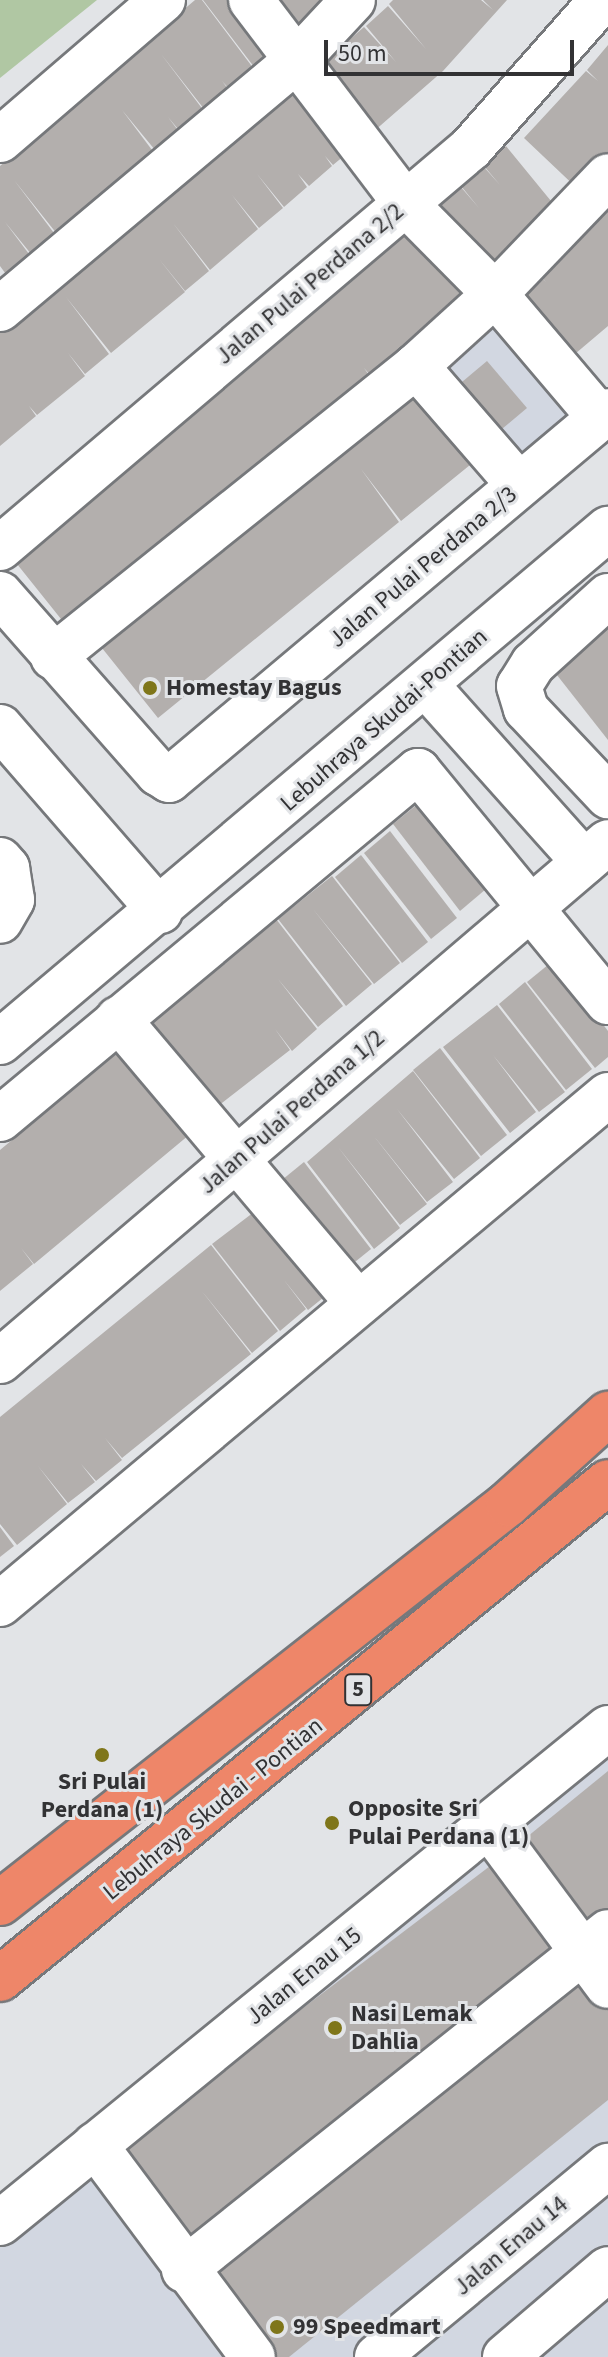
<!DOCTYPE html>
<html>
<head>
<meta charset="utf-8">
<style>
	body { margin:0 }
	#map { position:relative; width:608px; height:2357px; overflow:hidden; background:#e2e4e7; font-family:"Source Sans 3",sans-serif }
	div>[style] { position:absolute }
	.built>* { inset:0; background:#d2d7e1 }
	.green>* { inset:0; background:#b0c7a3 }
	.building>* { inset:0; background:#b3afad }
	.roads { filter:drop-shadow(2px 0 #76787b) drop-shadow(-2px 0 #76787b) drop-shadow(0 2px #76787b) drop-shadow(0 -2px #76787b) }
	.minor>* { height:44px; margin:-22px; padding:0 22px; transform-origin:22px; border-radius:22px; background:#fff }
	.highway>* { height:44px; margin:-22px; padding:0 22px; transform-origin:22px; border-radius:22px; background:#ee8669 }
	.dots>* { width:22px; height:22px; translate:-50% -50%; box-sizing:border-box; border:4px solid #e2e4e7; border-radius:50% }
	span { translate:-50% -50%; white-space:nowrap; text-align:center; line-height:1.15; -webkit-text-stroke:6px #e2e4e7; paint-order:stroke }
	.shield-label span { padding:2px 6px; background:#e2e4e7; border:2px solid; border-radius:6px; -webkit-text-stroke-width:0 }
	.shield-label { font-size:22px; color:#323234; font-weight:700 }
	.street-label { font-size:24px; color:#323234 }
	.poi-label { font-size:24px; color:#323234; font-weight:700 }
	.left { translate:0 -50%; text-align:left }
	.scale { position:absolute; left:324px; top:40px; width:250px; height:36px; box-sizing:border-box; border:4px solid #323234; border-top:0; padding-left:10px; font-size:24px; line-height:28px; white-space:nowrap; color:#323234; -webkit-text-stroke:6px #e2e4e7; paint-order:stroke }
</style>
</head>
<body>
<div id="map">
	<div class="built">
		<div style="clip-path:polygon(501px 318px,580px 410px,515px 467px,438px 375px)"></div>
		<div style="clip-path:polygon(608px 1708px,608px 2357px,0 2357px,0 2206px)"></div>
	</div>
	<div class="green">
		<div style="clip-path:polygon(0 0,97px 0,0 78px)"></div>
	</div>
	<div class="building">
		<div style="clip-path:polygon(195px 0,202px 0,257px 73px,233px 93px,222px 81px,232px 94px,208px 114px,161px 54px,207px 115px,183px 135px,168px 117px,183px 137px,160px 156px,122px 110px,158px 158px,61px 239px,14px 180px,60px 241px,36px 260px,5px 222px,35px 262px,11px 281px,0 266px,0 166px)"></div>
		<div style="clip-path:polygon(203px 0,238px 0,279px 56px,258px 72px)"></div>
		<div style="clip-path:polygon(270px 0,338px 0,299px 35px)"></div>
		<div style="clip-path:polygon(393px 0,481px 0,493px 10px,483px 0,507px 0,443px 71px,373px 132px,319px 66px,364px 27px,396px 62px,366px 26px,388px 6px,426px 49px,389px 4px)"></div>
		<div style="clip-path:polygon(608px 45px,608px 163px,581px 192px,524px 138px,586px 71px,598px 81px,587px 70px)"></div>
		<div style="clip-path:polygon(299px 69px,357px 145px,333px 165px,325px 156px,332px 166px,309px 186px,298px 174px,307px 187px,284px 207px,257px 174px,283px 208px,259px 228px,232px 195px,258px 229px,210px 270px,173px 223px,209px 271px,185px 291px,159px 259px,185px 292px,111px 353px,66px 297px,109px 354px,85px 374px,68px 353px,85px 376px,37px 415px,29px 406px,36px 416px,0 446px,0 322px)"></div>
		<div style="clip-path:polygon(506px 146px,560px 212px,491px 272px,437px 206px,460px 186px,479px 208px,461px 186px,483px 166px,500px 185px,484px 166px)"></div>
		<div style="clip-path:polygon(608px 208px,608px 326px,569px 359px,516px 294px,538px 274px,546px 282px,539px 274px)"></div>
		<div style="clip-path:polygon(412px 221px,470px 297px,372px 377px,364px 368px,371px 378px,175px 542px,167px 532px,174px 542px,69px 629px,9px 554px)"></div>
		<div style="clip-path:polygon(487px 361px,527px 408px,496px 434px,456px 387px)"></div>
		<div style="clip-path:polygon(415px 389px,470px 465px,401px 521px,361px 469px,399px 522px,158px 718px,98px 643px)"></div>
		<div style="clip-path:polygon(608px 620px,608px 740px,553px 670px)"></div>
		<div style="clip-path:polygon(419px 803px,486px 889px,460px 911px,393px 824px)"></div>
		<div style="clip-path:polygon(390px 831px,457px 918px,431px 939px,364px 853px)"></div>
		<div style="clip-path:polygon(361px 855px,428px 942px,402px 963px,335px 877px)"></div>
		<div style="clip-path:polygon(332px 876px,400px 963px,374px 984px,313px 909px,372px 984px,346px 1006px,278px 919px)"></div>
		<div style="clip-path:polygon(276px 919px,343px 1006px,318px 1027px,278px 979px,317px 1029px,292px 1051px,275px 1029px,290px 1050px,209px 1113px,141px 1027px)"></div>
		<div style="clip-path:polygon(554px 960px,608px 1031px,608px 1057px,595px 1068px,527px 982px)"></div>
		<div style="clip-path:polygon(525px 982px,592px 1069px,566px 1090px,499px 1004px)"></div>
		<div style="clip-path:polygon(497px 1005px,565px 1092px,539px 1112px,493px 1055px,536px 1112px,510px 1133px,443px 1047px)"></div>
		<div style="clip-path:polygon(440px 1048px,507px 1135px,481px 1156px,413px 1070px)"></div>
		<div style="clip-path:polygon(122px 1049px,189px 1135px,34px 1264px,21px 1248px,33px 1264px,0 1291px,0 1150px)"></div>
		<div style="clip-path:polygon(413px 1071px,480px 1158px,454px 1179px,397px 1109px,453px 1182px,427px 1202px,373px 1135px,427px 1204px,400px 1225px,338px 1147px,400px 1228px,374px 1249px,307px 1162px)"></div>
		<div style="clip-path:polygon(304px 1162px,371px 1249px,345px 1270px,277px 1184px)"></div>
		<div style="clip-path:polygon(267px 1202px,334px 1289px,308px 1310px,284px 1280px,306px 1309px,280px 1331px,212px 1244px)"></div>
		<div style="clip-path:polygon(211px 1245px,278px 1331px,252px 1353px,201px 1290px,251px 1354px,122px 1458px,105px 1438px,122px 1460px,96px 1481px,81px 1464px,95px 1482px,68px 1503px,38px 1466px,67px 1504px,17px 1545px,0 1524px,0 1417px)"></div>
		<div style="clip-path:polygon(0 1527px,14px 1546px,0 1557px)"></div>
		<div style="clip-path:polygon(608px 1771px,608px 1915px,593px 1928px,522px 1841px)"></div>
		<div style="clip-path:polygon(498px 1860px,566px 1945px,186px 2255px,108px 2156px)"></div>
		<div style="clip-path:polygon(588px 1972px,608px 1998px,608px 2100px,289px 2357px,273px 2357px,208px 2280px)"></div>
	</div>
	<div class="roads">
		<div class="minor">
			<div style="left:251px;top:0;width:255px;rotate:52.8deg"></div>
			<div style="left:405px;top:203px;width:128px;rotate:45.3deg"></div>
			<div style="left:495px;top:294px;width:162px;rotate:49.7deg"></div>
			<div style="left:0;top:140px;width:215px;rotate:-40.7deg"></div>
			<div style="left:0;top:309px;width:390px;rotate:-40deg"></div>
			<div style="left:299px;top:58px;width:79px;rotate:-47deg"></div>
			<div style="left:416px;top:366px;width:157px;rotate:49.1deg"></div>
			<div style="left:0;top:548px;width:618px;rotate:-40.34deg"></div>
			<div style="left:471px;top:148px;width:198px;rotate:-48.5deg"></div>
			<div style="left:0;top:594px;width:239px;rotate:48.6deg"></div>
			<div style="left:158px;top:773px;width:13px;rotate:32deg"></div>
			<div style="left:169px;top:780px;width:573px;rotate:-40.05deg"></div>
			<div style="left:608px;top:596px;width:101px;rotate:137.8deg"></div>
			<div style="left:533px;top:664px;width:26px;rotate:122deg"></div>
			<div style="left:519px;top:686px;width:24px;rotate:73deg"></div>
			<div style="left:526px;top:709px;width:120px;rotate:46.7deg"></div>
			<div style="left:53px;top:657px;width:465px;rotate:-38.7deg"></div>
			<div style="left:416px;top:366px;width:107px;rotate:-42.3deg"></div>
			<div style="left:495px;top:294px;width:163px;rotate:-46.2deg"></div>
			<div style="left:425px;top:684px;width:239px;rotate:48.2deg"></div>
			<div style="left:0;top:727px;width:244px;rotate:49deg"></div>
			<div style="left:0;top:860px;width:11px;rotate:49deg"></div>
			<div style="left:7px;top:868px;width:32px;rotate:81deg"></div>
			<div style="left:12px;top:900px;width:24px;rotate:120deg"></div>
			<div style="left:118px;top:1019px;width:372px;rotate:49.8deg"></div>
			<div style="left:0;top:1042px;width:796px;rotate:-40.16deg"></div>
			<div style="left:0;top:1119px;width:544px;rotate:-39.78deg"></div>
			<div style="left:418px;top:771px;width:299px;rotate:50.6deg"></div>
			<div style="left:0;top:1361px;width:799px;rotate:-40.48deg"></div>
			<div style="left:0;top:1604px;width:793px;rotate:-39.94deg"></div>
			<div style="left:489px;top:1826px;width:199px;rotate:53.4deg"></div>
			<div style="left:95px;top:2145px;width:264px;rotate:53.3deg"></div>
			<div style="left:0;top:2223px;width:784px;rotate:-39.15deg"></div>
			<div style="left:184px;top:2270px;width:542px;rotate:-38.56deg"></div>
			<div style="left:377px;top:2357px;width:300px;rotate:-39.6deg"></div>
			<div style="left:505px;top:2357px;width:135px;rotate:-40.5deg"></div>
		</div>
		<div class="highway">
			<div style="left:0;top:1903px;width:646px;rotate:-38.15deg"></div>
			<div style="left:508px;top:1504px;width:135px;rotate:-42deg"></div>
			<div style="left:0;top:1979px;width:785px;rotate:-39.26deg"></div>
		</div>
	</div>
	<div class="dots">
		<div style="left:150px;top:688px;background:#7f761a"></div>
		<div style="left:102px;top:1755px;background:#7f761a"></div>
		<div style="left:332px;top:1823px;background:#7f761a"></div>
		<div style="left:335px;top:2028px;background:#7f761a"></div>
		<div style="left:277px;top:2327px;background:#7f761a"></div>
	</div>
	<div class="shield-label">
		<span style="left:358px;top:1690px">5</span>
	</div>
	<div class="street-label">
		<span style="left:310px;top:284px;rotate:-40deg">Jalan Pulai Perdana 2/2</span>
		<span style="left:423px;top:567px;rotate:-40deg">Jalan Pulai Perdana 2/3</span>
		<span style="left:384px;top:720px;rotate:-41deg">Lebuhraya Skudai-Pontian</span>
		<span style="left:292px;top:1112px;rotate:-41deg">Jalan Pulai Perdana 1/2</span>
		<span style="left:213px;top:1809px;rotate:-39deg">Lebuhraya Skudai - Pontian</span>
		<span style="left:304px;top:1976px;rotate:-39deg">Jalan Enau 15</span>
		<span style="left:511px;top:2246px;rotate:-40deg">Jalan Enau 14</span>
	</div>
	<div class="poi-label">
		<span class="left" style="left:166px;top:688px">Homestay Bagus</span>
		<span style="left:102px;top:1796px">Sri Pulai<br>Perdana (1)</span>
		<span class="left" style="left:348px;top:1823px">Opposite Sri<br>Pulai Perdana (1)</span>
		<span class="left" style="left:351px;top:2028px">Nasi Lemak<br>Dahlia</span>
		<span class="left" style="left:293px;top:2327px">99 Speedmart</span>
	</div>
	<div class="scale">50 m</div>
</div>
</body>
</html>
